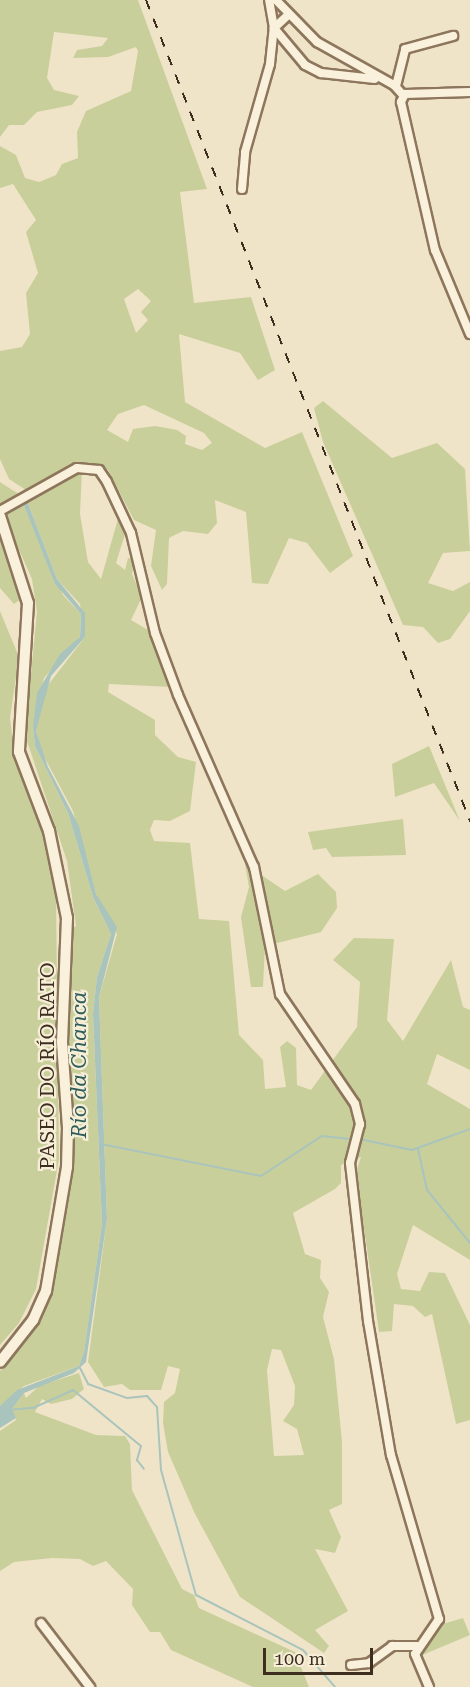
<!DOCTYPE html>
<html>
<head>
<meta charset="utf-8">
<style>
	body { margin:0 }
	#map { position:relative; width:470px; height:1687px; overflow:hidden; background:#f0e4c8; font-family:"Roboto Serif",serif }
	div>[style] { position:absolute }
	.green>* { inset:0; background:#c9cf9b }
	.water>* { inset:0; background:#a9c4bc }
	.stream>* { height:2px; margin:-1px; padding:0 1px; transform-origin:1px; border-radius:1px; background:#a9c4bc }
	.roads { filter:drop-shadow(2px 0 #8d765c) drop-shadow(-2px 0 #8d765c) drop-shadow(0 2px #8d765c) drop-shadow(0 -2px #8d765c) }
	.street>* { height:8px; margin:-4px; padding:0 4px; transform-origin:4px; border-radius:4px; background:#faf1dc }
	.secondary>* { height:10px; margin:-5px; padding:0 5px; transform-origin:5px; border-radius:5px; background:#faf1dc }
	.rail>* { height:2px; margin-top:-1px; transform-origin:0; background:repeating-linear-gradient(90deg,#3d2e20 0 10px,transparent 0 20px) }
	span { translate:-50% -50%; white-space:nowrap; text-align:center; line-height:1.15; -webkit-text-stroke:4.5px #f7eed8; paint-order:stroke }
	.street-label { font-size:20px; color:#3d2e20 }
	.water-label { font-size:21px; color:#2f5d5a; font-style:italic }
	.scale { position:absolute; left:263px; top:1648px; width:110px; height:27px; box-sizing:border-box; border:3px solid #3d2e20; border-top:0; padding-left:8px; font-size:18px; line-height:21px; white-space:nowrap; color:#3d2e20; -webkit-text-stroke:4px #f7eed8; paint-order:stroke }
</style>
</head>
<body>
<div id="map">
	<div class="green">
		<div style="clip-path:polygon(evenodd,0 0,138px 0,207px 189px,180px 192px,194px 303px,251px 297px,275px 370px,258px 380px,240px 353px,179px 334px,185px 402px,265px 448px,302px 432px,353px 556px,330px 573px,307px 543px,289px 538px,268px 584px,252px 583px,246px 512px,215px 500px,217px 523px,208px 534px,183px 531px,169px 538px,167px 584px,162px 590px,151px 566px,156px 530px,134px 520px,108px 470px,81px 462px,26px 490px,9px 479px,0 459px,0 351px,22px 347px,30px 334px,26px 293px,38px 273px,26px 232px,36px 220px,13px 184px,0 188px,0 146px,16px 155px,25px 178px,39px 182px,56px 175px,62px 164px,78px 158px,77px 132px,86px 111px,131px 91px,138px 51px,136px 47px,108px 57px,73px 58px,77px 50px,102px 46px,108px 38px,54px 32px,47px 78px,54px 90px,79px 96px,72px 105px,37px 112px,24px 125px,9px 125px,0 137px,0 0,138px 289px,151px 301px,141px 312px,148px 320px,136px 333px,124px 299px,138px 289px,0 0,144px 405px,204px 433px,212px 443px,202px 450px,185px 444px,186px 436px,177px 430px,155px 426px,133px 429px,128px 442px,107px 430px,118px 414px,144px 405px)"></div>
		<div style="clip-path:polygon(323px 401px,392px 458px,437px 443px,465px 469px,470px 551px,443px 553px,428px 583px,453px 591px,470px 582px,470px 611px,450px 639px,438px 643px,423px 627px,403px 625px,323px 442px,314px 408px)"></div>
		<div style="clip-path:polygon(evenodd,82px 469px,80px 514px,88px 562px,101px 579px,119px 515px,126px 531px,116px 563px,125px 570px,128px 558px,135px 559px,132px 574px,142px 597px,131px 620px,148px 630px,171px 687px,109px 684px,108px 692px,155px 720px,155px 735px,178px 757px,196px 762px,190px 811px,170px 821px,154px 820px,150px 830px,154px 841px,190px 843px,199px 919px,229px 921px,239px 1035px,263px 1060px,265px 1089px,286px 1087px,280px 1047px,287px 1041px,296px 1048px,297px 1085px,311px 1090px,357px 1027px,360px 982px,333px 960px,354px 938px,394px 939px,387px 1020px,403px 1041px,451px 960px,463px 1007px,470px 1010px,470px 1070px,437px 1054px,427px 1084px,470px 1109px,470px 1260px,413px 1225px,397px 1274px,401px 1289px,420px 1291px,429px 1272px,445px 1273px,470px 1325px,470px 1420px,456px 1424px,432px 1314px,425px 1317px,413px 1306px,394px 1304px,392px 1331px,379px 1332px,356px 1173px,361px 1157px,341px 1165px,341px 1183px,335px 1189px,293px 1213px,305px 1254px,321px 1260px,320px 1278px,329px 1292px,323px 1317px,334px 1359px,342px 1442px,342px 1504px,329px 1510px,341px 1537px,335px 1553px,315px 1549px,348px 1611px,315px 1630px,329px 1646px,324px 1653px,240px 1597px,195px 1514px,168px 1452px,163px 1423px,164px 1402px,175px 1393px,180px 1369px,168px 1366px,161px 1390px,130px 1390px,122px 1384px,104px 1387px,88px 1362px,107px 1219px,99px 997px,117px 934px,96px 894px,73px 811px,40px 749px,36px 730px,45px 689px,85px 637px,80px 604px,57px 579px,27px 501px,82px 469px,272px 1349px,281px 1350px,295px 1386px,294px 1405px,283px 1421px,297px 1429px,304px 1455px,274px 1456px,267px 1370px,272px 1349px)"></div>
		<div style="clip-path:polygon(0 482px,20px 495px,63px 595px,81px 614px,80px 637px,44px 678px,33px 727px,35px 746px,68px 813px,93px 897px,111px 934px,97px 977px,93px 1014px,102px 1224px,84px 1352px,79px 1366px,24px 1386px,0 1406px,0 1371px,39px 1323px,56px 1267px,73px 1143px,66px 1029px,71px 929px,76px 926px,67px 861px,25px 735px,37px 612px,32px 579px,0 507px)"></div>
		<div style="clip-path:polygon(0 533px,21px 599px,14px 604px,0 588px)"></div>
		<div style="clip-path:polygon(0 611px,19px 657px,10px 718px,15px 758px,44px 835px,56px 896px,59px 1159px,36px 1289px,19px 1323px,0 1345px)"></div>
		<div style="clip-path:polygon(429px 746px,460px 821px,434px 783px,395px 797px,392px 764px)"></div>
		<div style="clip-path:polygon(403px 819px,406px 855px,332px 857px,326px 848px,313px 850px,308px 832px)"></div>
		<div style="clip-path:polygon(245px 864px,285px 891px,318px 874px,336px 892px,337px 908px,321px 932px,265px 946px,263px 987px,251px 987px,241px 917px,249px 887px)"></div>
		<div style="clip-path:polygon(79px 1373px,84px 1389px,72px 1399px,51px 1404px,42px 1399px,35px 1412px,96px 1435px,125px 1436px,130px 1444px,132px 1490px,182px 1589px,194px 1595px,199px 1608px,295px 1652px,309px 1687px,253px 1687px,171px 1650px,160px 1632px,150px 1632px,132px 1605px,133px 1589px,106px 1561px,93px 1566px,80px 1559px,52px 1558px,14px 1562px,0 1571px,0 1431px,16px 1420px,12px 1409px,24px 1393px,26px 1398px,39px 1386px)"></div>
		<div style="clip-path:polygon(463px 1618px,470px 1635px,420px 1656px,424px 1642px,443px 1624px)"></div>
	</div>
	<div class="water">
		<div style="clip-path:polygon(0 477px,27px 501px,57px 579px,85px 613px,85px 637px,51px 676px,36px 731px,48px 767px,79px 826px,96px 894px,117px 927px,99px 997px,107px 1219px,86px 1362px,74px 1373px,24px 1393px,12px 1409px,16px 1418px,0 1428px,0 1406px,17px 1390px,79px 1366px,84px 1352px,102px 1224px,93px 1014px,97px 977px,111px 934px,93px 897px,68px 813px,35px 746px,33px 727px,37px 693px,60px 654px,80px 637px,81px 614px,55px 584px,20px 495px)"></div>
	</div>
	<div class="stream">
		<div style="left:359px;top:1139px;width:54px;rotate:11.7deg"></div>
		<div style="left:412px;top:1150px;width:62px;rotate:-19.9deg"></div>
		<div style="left:101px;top:1144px;width:163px;rotate:11.3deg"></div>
		<div style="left:261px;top:1176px;width:73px;rotate:-33.3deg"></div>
		<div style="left:322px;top:1136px;width:31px;rotate:6deg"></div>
		<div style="left:418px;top:1149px;width:42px;rotate:77.6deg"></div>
		<div style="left:427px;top:1190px;width:68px;rotate:50.9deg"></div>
		<div style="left:80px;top:1368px;width:18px;rotate:63deg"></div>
		<div style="left:88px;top:1384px;width:41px;rotate:19.7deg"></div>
		<div style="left:127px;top:1398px;width:20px;rotate:-6deg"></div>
		<div style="left:147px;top:1396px;width:15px;rotate:48deg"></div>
		<div style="left:157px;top:1407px;width:63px;rotate:86.4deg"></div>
		<div style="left:161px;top:1470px;width:130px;rotate:74.4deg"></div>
		<div style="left:196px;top:1595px;width:120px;rotate:27.2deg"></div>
		<div style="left:303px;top:1650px;width:49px;rotate:49.1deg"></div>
		<div style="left:8px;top:1410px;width:25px;rotate:-5deg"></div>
		<div style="left:33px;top:1408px;width:44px;rotate:-24.2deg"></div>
		<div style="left:73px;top:1390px;width:88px;rotate:39.5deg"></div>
		<div style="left:141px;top:1446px;width:15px;rotate:106deg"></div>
		<div style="left:137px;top:1460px;width:11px;rotate:52deg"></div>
	</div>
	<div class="roads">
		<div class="street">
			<div style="left:276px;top:0;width:59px;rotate:45.7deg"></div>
			<div style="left:317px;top:42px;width:88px;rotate:29.2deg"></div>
			<div style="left:394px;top:85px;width:13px;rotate:48deg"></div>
			<div style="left:287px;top:16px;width:18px;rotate:137deg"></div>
			<div style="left:274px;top:28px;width:48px;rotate:50deg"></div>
			<div style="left:305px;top:65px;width:18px;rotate:27deg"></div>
			<div style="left:321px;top:73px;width:54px;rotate:6.3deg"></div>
			<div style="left:396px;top:86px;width:38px;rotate:-76deg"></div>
			<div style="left:405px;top:49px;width:50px;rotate:-15.2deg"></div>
			<div style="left:470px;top:92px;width:65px;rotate:178.2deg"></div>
			<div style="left:405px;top:94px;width:9px;rotate:117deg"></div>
			<div style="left:401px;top:102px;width:152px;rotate:77.1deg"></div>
			<div style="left:435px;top:250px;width:91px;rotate:67.4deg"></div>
			<div style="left:242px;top:189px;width:37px;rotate:-85deg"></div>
			<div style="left:245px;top:152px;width:91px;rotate:-74.1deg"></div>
			<div style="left:270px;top:64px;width:36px;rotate:-84deg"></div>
			<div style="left:274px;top:28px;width:28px;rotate:-100deg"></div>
			<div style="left:0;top:511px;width:88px;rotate:-29.2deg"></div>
			<div style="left:77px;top:468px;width:22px;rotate:5deg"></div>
			<div style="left:99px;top:470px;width:14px;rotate:56deg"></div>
			<div style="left:107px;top:482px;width:56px;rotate:64.8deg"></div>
			<div style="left:131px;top:533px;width:103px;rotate:76.5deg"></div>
			<div style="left:155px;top:633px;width:66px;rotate:69.6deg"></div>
			<div style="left:178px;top:695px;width:188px;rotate:66.2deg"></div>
			<div style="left:254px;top:867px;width:130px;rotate:78.4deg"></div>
			<div style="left:280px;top:994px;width:133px;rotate:55.7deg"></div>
			<div style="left:355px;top:1104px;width:21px;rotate:76deg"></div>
			<div style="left:360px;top:1124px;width:40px;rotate:104.4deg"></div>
			<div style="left:350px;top:1163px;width:159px;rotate:83.5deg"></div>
			<div style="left:368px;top:1321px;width:136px;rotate:80.3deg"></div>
			<div style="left:391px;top:1455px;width:171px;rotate:73.7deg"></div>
			<div style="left:439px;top:1619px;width:42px;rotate:124.4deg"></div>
			<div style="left:415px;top:1654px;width:36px;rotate:67deg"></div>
			<div style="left:41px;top:1623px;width:81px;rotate:52.6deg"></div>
			<div style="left:351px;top:1665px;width:18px;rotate:-6deg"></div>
			<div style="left:369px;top:1663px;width:29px;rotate:-36deg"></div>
			<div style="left:392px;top:1646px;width:25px"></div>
		</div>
		<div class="secondary">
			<div style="left:0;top:516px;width:91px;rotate:72.2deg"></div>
			<div style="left:28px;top:603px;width:149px;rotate:93.5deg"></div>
			<div style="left:19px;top:752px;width:85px;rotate:69.2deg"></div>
			<div style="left:49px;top:831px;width:89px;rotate:78.3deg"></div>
			<div style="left:67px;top:918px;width:124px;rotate:92.3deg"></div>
			<div style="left:62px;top:1042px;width:85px;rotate:86deg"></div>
			<div style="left:68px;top:1127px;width:40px;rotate:91.4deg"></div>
			<div style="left:67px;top:1167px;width:126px;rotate:99.6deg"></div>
			<div style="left:46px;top:1291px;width:32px;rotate:114deg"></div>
			<div style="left:33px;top:1320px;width:53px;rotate:128.2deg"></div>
		</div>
	</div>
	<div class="rail">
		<div style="left:146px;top:0;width:883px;rotate:68.46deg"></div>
	</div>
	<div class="street-label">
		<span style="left:47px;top:1066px;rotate:-90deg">PASEO DO RÍO RATO</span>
	</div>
	<div class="water-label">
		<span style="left:79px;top:1065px;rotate:-90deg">Río da Chanca</span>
	</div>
	<div class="scale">100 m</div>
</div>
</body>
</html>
